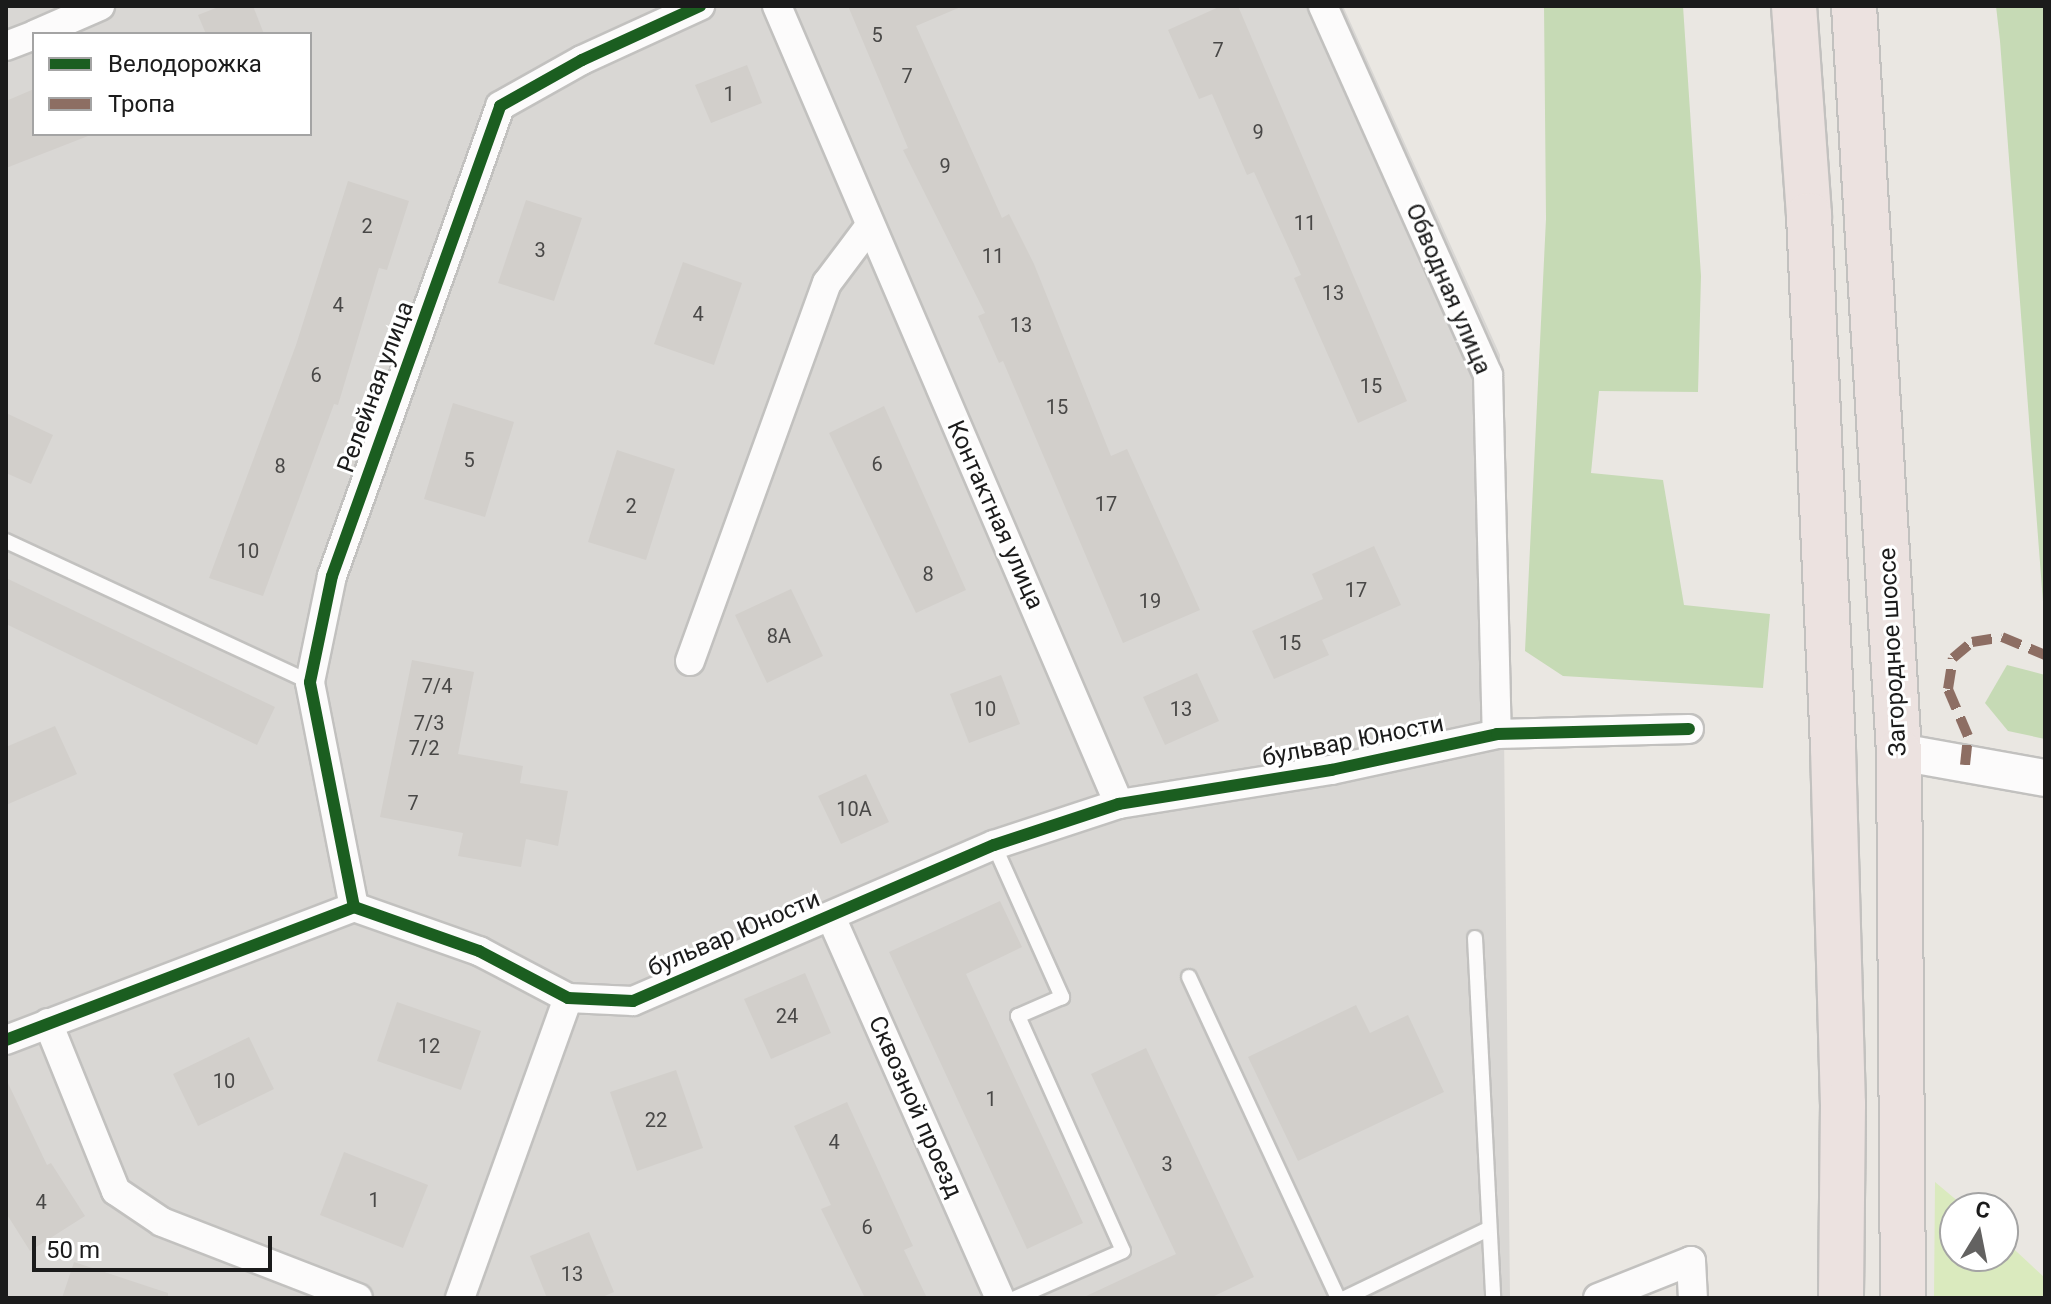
<!DOCTYPE html>
<html>
<head>
<meta charset="utf-8">
<style>
	body { margin:0 }
	#map { position:relative; width:2051px; height:1304px; overflow:hidden; background:#eae7e2; font-family:Roboto,sans-serif }
	div>[style] { position:absolute }
	.residential>* { inset:0; background:#d9d7d4 }
	.grass>* { inset:0; background:#daeabe }
	.forest>* { inset:0; background:#c6dab5 }
	.building>* { inset:0; background:#d2cfcb }
	.roads { filter:drop-shadow(2px 0 #c2c1bf) drop-shadow(-2px 0 #c2c1bf) drop-shadow(0 2px #c2c1bf) drop-shadow(0 -2px #c2c1bf) }
	.service>* { height:14px; margin:-7px; padding:0 7px; transform-origin:7px; border-radius:7px; background:#fcfbfb }
	.minor>* { height:28px; margin:-14px; padding:0 14px; transform-origin:14px; border-radius:14px; background:#fcfbfb }
	.tertiary>* { height:36px; margin:-18px; padding:0 18px; transform-origin:18px; border-radius:18px; background:#fcfbfb }
	.trunk>* { height:44px; margin:-22px; padding:0 22px; transform-origin:22px; border-radius:22px; background:#ece2e0 }
	.quiet>* { height:10px; margin-top:-5px; transform-origin:0; background:repeating-linear-gradient(90deg,#8d6e63 0 20px,transparent 0 30px) }
	.cycleway>* { height:12px; margin:-6px; padding:0 6px; transform-origin:6px; border-radius:6px; background:#1b5e20 }
	span { translate:-50% -50%; white-space:nowrap; text-align:center; line-height:1.15; -webkit-text-stroke:6px #fff; paint-order:stroke }
	.number-label { font-size:20px; color:#494847 }
	.number-label span { -webkit-text-stroke-width:0 }
	.street-label { font-size:24px; color:#1b1b1b }
	.frame { position:absolute; inset:0; border:8px solid #1b1b1b; pointer-events:none }
	.legend { position:absolute; left:32px; top:32px; width:280px; height:104px; box-sizing:border-box; background:#fff; border:2px solid #a4a4a4; margin:0; padding:10px 14px; list-style:none; font-size:24px; color:#1b1b1b }
	.legend li { display:flex; align-items:center; gap:16px; height:40px }
	.legend b { width:40px; border:2px solid #a4a4a4 }
	.north { position:absolute; left:1939px; top:1192px; width:80px; height:80px; box-sizing:border-box; background:#fff; border:2px solid #a4a4a4; border-radius:50%; rotate:10deg; font-size:22px; font-weight:700; line-height:32px; text-align:center; color:#1b1b1b }
	.north::after { content:''; display:block; margin:auto; width:28px; height:36px; background:#636261; clip-path:polygon(50% 0,100% 100%,50% 72%,0 100%) }
	.scale { position:absolute; left:32px; top:1236px; width:240px; height:36px; box-sizing:border-box; border:4px solid #1b1b1b; border-top:0; padding-left:10px; font-size:24px; line-height:28px; white-space:nowrap; color:#1b1b1b; -webkit-text-stroke:6px #fff; paint-order:stroke }
</style>
</head>
<body>
<div id="map">
	<div class="residential">
		<div style="clip-path:polygon(evenodd,6px 6px,1343px 6px,1500px 355px,1510px 1298px,6px 1298px,6px 6px,34px 34px,310px 34px,310px 134px,34px 134px,34px 34px)"></div>
	</div>
	<div class="grass">
		<div style="clip-path:polygon(1935px 1182px,1966px 1208px,1955px 1208px,1955px 1256px,2003px 1256px,2003px 1239px,2045px 1278px,2045px 1298px,1934px 1298px)"></div>
	</div>
	<div class="forest">
		<div style="clip-path:polygon(1544px 6px,1683px 6px,1701px 276px,1698px 392px,1599px 391px,1591px 473px,1663px 480px,1684px 605px,1770px 614px,1763px 688px,1563px 676px,1525px 651px,1546px 219px)"></div>
		<div style="clip-path:polygon(1996px 6px,2045px 6px,2045px 628px,2000px 41px)"></div>
		<div style="clip-path:polygon(2007px 665px,2045px 675px,2045px 739px,2008px 731px,1985px 703px)"></div>
	</div>
	<div class="building">
		<div style="clip-path:polygon(221px 6px,253px 6px,264px 34px,206px 34px,198px 15px)"></div>
		<div style="clip-path:polygon(848px 6px,963px 6px,916px 26px,1002px 218px,1009px 214px,1034px 264px,1111px 456px,1127px 449px,1200px 610px,1123px 643px,1003px 361px,999px 363px,978px 316px,985px 313px,903px 150px,908px 148px)"></div>
		<div style="clip-path:polygon(1221px 6px,1238px 6px,1407px 401px,1358px 423px,1294px 278px,1301px 275px,1254px 172px,1247px 175px,1212px 94px,1199px 99px,1168px 30px)"></div>
		<div style="clip-path:polygon(747px 65px,762px 103px,711px 123px,695px 85px)"></div>
		<div style="clip-path:polygon(34px 89px,34px 134px,88px 136px,6px 168px,6px 101px)"></div>
		<div style="clip-path:polygon(348px 181px,409px 201px,387px 270px,379px 268px,338px 405px,334px 404px,263px 596px,209px 578px,296px 345px)"></div>
		<div style="clip-path:polygon(526px 200px,582px 218px,554px 301px,498px 283px)"></div>
		<div style="clip-path:polygon(683px 262px,742px 283px,714px 365px,654px 344px)"></div>
		<div style="clip-path:polygon(453px 403px,514px 422px,485px 517px,424px 499px)"></div>
		<div style="clip-path:polygon(884px 406px,966px 590px,916px 613px,829px 433px)"></div>
		<div style="clip-path:polygon(6px 413px,53px 435px,31px 484px,6px 473px)"></div>
		<div style="clip-path:polygon(617px 450px,675px 469px,646px 560px,588px 542px)"></div>
		<div style="clip-path:polygon(1374px 546px,1401px 605px,1322px 640px,1329px 655px,1274px 679px,1252px 631px,1323px 599px,1312px 574px)"></div>
		<div style="clip-path:polygon(6px 578px,275px 707px,257px 745px,6px 624px)"></div>
		<div style="clip-path:polygon(791px 589px,823px 656px,767px 683px,735px 615px)"></div>
		<div style="clip-path:polygon(412px 660px,474px 672px,458px 754px,523px 766px,520px 783px,568px 791px,558px 846px,526px 839px,521px 867px,458px 856px,463px 833px,380px 817px)"></div>
		<div style="clip-path:polygon(1197px 673px,1219px 721px,1165px 745px,1143px 697px)"></div>
		<div style="clip-path:polygon(1001px 675px,1020px 724px,969px 743px,950px 694px)"></div>
		<div style="clip-path:polygon(55px 726px,77px 774px,6px 805px,6px 747px)"></div>
		<div style="clip-path:polygon(866px 774px,889px 822px,841px 844px,818px 796px)"></div>
		<div style="clip-path:polygon(1000px 901px,1022px 947px,966px 974px,1083px 1223px,1027px 1249px,889px 952px)"></div>
		<div style="clip-path:polygon(805px 973px,831px 1033px,771px 1059px,744px 999px)"></div>
		<div style="clip-path:polygon(397px 1002px,481px 1031px,461px 1090px,377px 1061px)"></div>
		<div style="clip-path:polygon(1356px 1005px,1370px 1033px,1408px 1015px,1444px 1092px,1298px 1161px,1248px 1057px)"></div>
		<div style="clip-path:polygon(249px 1037px,274px 1089px,198px 1126px,173px 1074px)"></div>
		<div style="clip-path:polygon(1146px 1048px,1254px 1277px,1210px 1298px,1082px 1298px,1176px 1254px,1091px 1074px)"></div>
		<div style="clip-path:polygon(676px 1070px,703px 1148px,637px 1171px,610px 1092px)"></div>
		<div style="clip-path:polygon(6px 1079px,47px 1165px,51px 1163px,85px 1216px,30px 1251px,6px 1213px)"></div>
		<div style="clip-path:polygon(847px 1102px,913px 1246px,904px 1250px,927px 1298px,865px 1298px,821px 1209px,831px 1205px,794px 1126px)"></div>
		<div style="clip-path:polygon(344px 1152px,428px 1185px,403px 1248px,320px 1215px)"></div>
		<div style="clip-path:polygon(589px 1232px,614px 1292px,600px 1298px,547px 1298px,530px 1256px)"></div>
		<div style="clip-path:polygon(74px 1262px,168px 1293px,168px 1298px,62px 1298px)"></div>
	</div>
	<div class="roads">
		<div class="service">
			<div style="left:6px;top:541px;width:335px;rotate:24.9deg"></div>
			<div style="left:994px;top:845px;width:167px;rotate:65.9deg"></div>
			<div style="left:1062px;top:997px;width:48px;rotate:156.6deg"></div>
			<div style="left:1018px;top:1016px;width:257px;rotate:65.9deg"></div>
			<div style="left:1123px;top:1251px;width:117px;rotate:156.3deg"></div>
			<div style="left:1475px;top:938px;width:360px;rotate:87.1deg"></div>
			<div style="left:1189px;top:977px;width:354px;rotate:65.1deg"></div>
			<div style="left:1345px;top:1298px;width:157px;rotate:-25.7deg"></div>
		</div>
		<div class="minor">
			<div style="left:777px;top:6px;width:868px;rotate:66.8deg"></div>
			<div style="left:1323px;top:6px;width:404px;rotate:65.9deg"></div>
			<div style="left:1488px;top:375px;width:359px;rotate:88.6deg"></div>
			<div style="left:36px;top:34px;width:70px;rotate:-23.6deg"></div>
			<div style="left:6px;top:46px;width:30px;rotate:-21deg"></div>
			<div style="left:690px;top:661px;width:402px;rotate:-70.1deg"></div>
			<div style="left:827px;top:283px;width:70px;rotate:-53.1deg"></div>
			<div style="left:354px;top:907px;width:229px;rotate:-101.1deg"></div>
			<div style="left:310px;top:682px;width:108px;rotate:-78.3deg"></div>
			<div style="left:332px;top:576px;width:499px;rotate:-70.3deg"></div>
			<div style="left:500px;top:106px;width:94px;rotate:-29.3deg"></div>
			<div style="left:582px;top:60px;width:130px;rotate:-24.6deg"></div>
			<div style="left:831px;top:917px;width:417px;rotate:66.1deg"></div>
			<div style="left:48px;top:1023px;width:181px;rotate:68deg"></div>
			<div style="left:116px;top:1191px;width:55px;rotate:34deg"></div>
			<div style="left:162px;top:1222px;width:210px;rotate:21.2deg"></div>
			<div style="left:6px;top:1040px;width:373px;rotate:-20.9deg"></div>
			<div style="left:354px;top:907px;width:133px;rotate:19.4deg"></div>
			<div style="left:479px;top:951px;width:101px;rotate:27.8deg"></div>
			<div style="left:568px;top:998px;width:65px;rotate:2.6deg"></div>
			<div style="left:633px;top:1001px;width:393px;rotate:-23.4deg"></div>
			<div style="left:994px;top:845px;width:132px;rotate:-18.2deg"></div>
			<div style="left:1119px;top:804px;width:215px;rotate:-9.1deg"></div>
			<div style="left:1331px;top:770px;width:170px;rotate:-12.2deg"></div>
			<div style="left:1497px;top:734px;width:192px;rotate:-1.5deg"></div>
			<div style="left:460px;top:1298px;width:319px;rotate:-70.2deg"></div>
			<div style="left:1598px;top:1298px;width:100px;rotate:-21.7deg"></div>
			<div style="left:1691px;top:1261px;width:37px;rotate:87deg"></div>
		</div>
		<div class="tertiary">
			<div style="left:1899px;top:752px;width:148px;rotate:10.1deg"></div>
		</div>
		<div class="trunk">
			<div style="left:1794px;top:6px;width:210px;rotate:85.9deg"></div>
			<div style="left:1809px;top:215px;width:534px;rotate:87.42deg"></div>
			<div style="left:1833px;top:748px;width:356px;rotate:88.4deg"></div>
			<div style="left:1843px;top:1104px;width:194px;rotate:90.6deg"></div>
			<div style="left:1854px;top:6px;width:747px;rotate:86.55deg"></div>
			<div style="left:1899px;top:752px;width:546px;rotate:89.58deg"></div>
		</div>
	</div>
	<div class="quiet">
		<div style="left:1965px;top:765px;width:29px;rotate:-84deg"></div>
		<div style="left:1968px;top:736px;width:51px;rotate:-113.1deg"></div>
		<div style="left:1948px;top:689px;width:31px;rotate:-81deg"></div>
		<div style="left:1953px;top:658px;width:25px;rotate:-40deg"></div>
		<div style="left:1972px;top:642px;width:30px;rotate:-9deg"></div>
		<div style="left:2002px;top:637px;width:47px;rotate:22.7deg"></div>
	</div>
	<div class="cycleway">
		<div style="left:354px;top:907px;width:229px;rotate:-101.1deg"></div>
		<div style="left:310px;top:682px;width:108px;rotate:-78.3deg"></div>
		<div style="left:332px;top:576px;width:499px;rotate:-70.3deg"></div>
		<div style="left:500px;top:106px;width:94px;rotate:-29.3deg"></div>
		<div style="left:582px;top:60px;width:130px;rotate:-24.6deg"></div>
		<div style="left:6px;top:1040px;width:373px;rotate:-20.9deg"></div>
		<div style="left:354px;top:907px;width:133px;rotate:19.4deg"></div>
		<div style="left:479px;top:951px;width:101px;rotate:27.8deg"></div>
		<div style="left:568px;top:998px;width:65px;rotate:2.6deg"></div>
		<div style="left:633px;top:1001px;width:393px;rotate:-23.4deg"></div>
		<div style="left:994px;top:845px;width:132px;rotate:-18.2deg"></div>
		<div style="left:1119px;top:804px;width:215px;rotate:-9.1deg"></div>
		<div style="left:1331px;top:770px;width:170px;rotate:-12.2deg"></div>
		<div style="left:1497px;top:734px;width:192px;rotate:-1.5deg"></div>
	</div>
	<div class="number-label">
		<span style="left:877px;top:35px">5</span>
		<span style="left:1218px;top:50px">7</span>
		<span style="left:907px;top:76px">7</span>
		<span style="left:729px;top:94px">1</span>
		<span style="left:1258px;top:132px">9</span>
		<span style="left:945px;top:166px">9</span>
		<span style="left:1305px;top:223px">11</span>
		<span style="left:367px;top:226px">2</span>
		<span style="left:540px;top:250px">3</span>
		<span style="left:993px;top:256px">11</span>
		<span style="left:1333px;top:293px">13</span>
		<span style="left:338px;top:305px">4</span>
		<span style="left:698px;top:314px">4</span>
		<span style="left:1021px;top:325px">13</span>
		<span style="left:316px;top:375px">6</span>
		<span style="left:1371px;top:386px">15</span>
		<span style="left:1057px;top:407px">15</span>
		<span style="left:469px;top:460px">5</span>
		<span style="left:877px;top:464px">6</span>
		<span style="left:280px;top:466px">8</span>
		<span style="left:1106px;top:504px">17</span>
		<span style="left:631px;top:506px">2</span>
		<span style="left:248px;top:551px">10</span>
		<span style="left:928px;top:574px">8</span>
		<span style="left:1356px;top:590px">17</span>
		<span style="left:1150px;top:601px">19</span>
		<span style="left:779px;top:636px">8А</span>
		<span style="left:1290px;top:643px">15</span>
		<span style="left:437px;top:686px">7/4</span>
		<span style="left:985px;top:709px">10</span>
		<span style="left:1181px;top:709px">13</span>
		<span style="left:429px;top:723px">7/3</span>
		<span style="left:424px;top:748px">7/2</span>
		<span style="left:413px;top:803px">7</span>
		<span style="left:854px;top:809px">10А</span>
		<span style="left:787px;top:1016px">24</span>
		<span style="left:429px;top:1046px">12</span>
		<span style="left:224px;top:1081px">10</span>
		<span style="left:991px;top:1099px">1</span>
		<span style="left:656px;top:1120px">22</span>
		<span style="left:834px;top:1142px">4</span>
		<span style="left:1167px;top:1164px">3</span>
		<span style="left:374px;top:1200px">1</span>
		<span style="left:41px;top:1202px">4</span>
		<span style="left:867px;top:1227px">6</span>
		<span style="left:572px;top:1274px">13</span>
	</div>
	<div class="street-label">
		<span style="left:1448px;top:289px;rotate:67deg">Обводная улица</span>
		<span style="left:376px;top:387px;rotate:-70deg">Релейная улица</span>
		<span style="left:995px;top:515px;rotate:66deg">Контактная улица</span>
		<span style="left:1893px;top:652px;rotate:-93deg">Загородное шоссе</span>
		<span style="left:1353px;top:741px;rotate:-11deg">бульвар Юности</span>
		<span style="left:734px;top:934px;rotate:-23deg">бульвар Юности</span>
		<span style="left:915px;top:1107px;rotate:66deg">Сквозной проезд</span>
	</div>
	<div class="frame"></div>
	<ul class="legend">
	<li><b style="height:10px;background:#1b5e20"></b>Велодорожка</li>
	<li><b style="height:10px;background:#8d6e63"></b>Тропа</li>
	</ul>
	<div class="north">С</div>
	<div class="scale">50 m</div>
</div>
</body>
</html>
